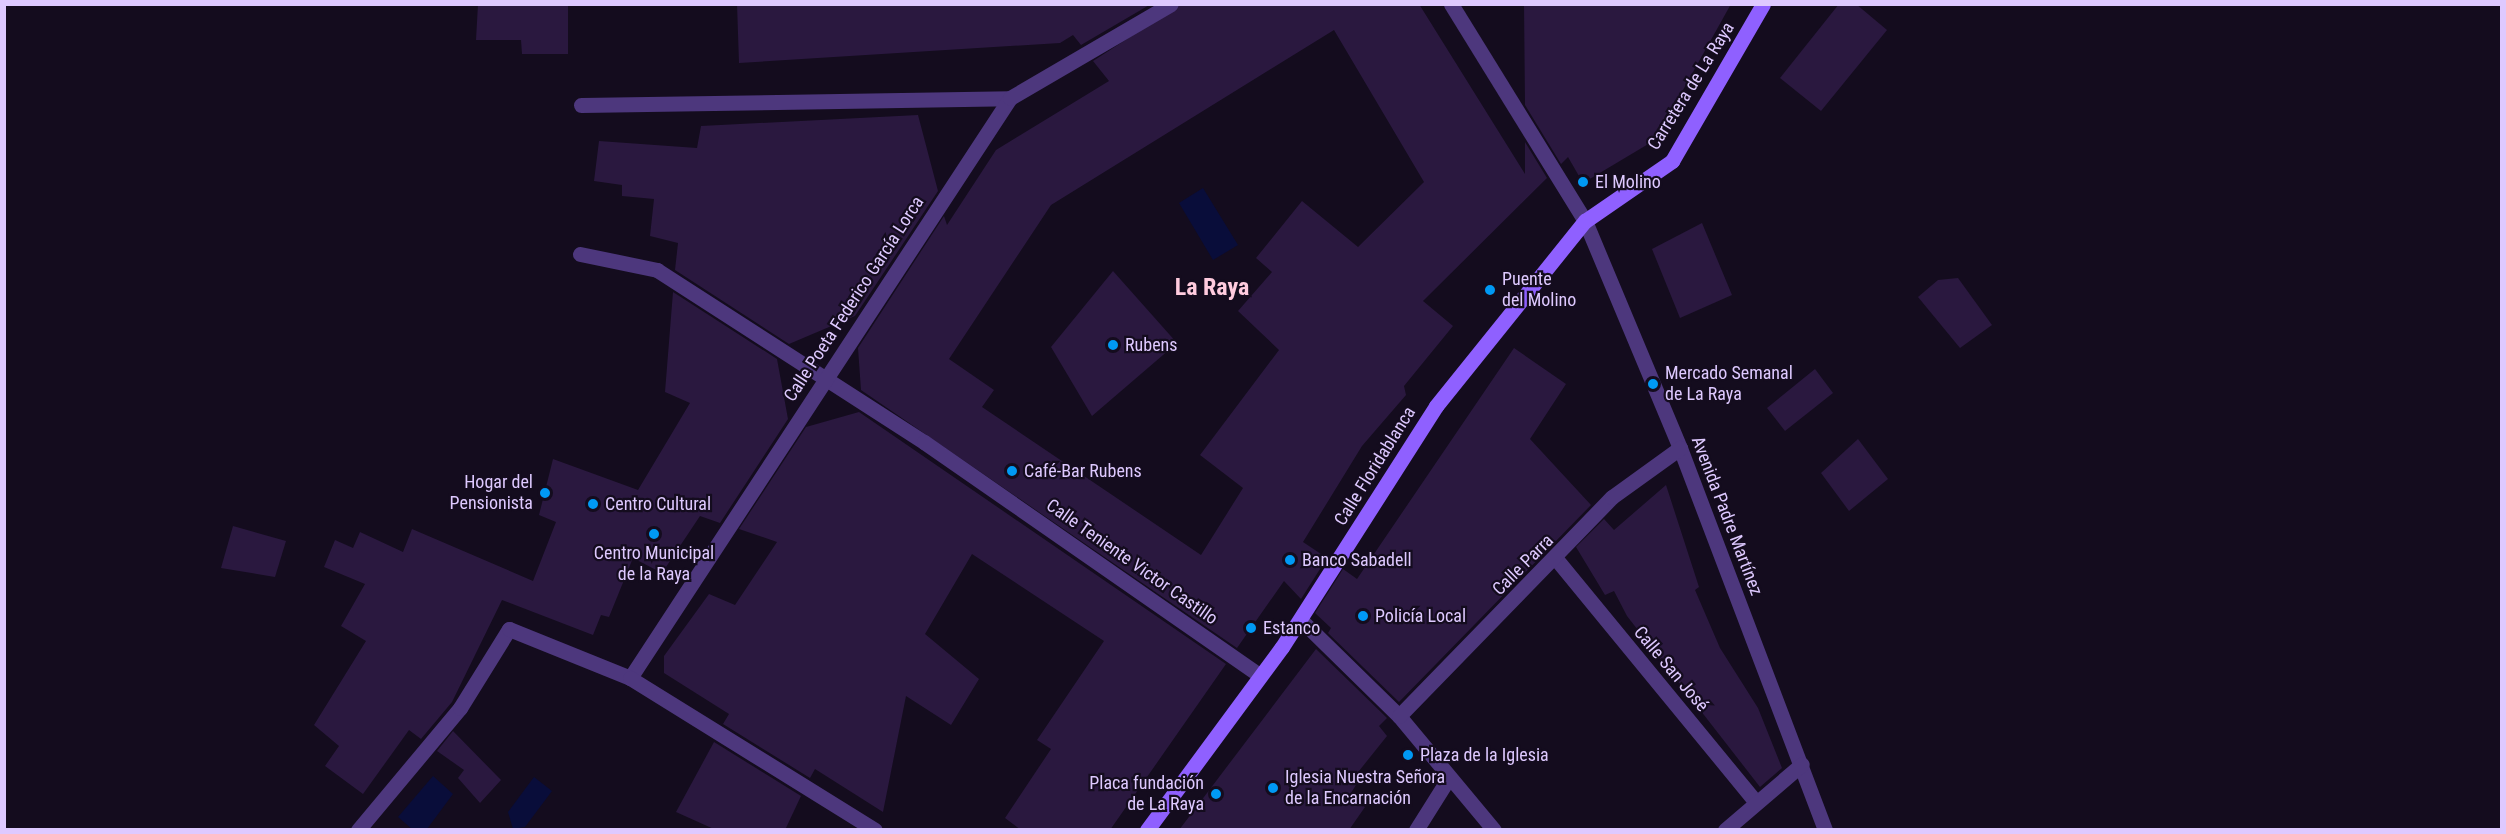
<!DOCTYPE html>
<html>
<head>
<meta charset="utf-8">
<style>
	body { margin:0 }
	#map { position:relative; width:2506px; height:834px; overflow:hidden; background:#140c1e; font-family:"Roboto Condensed",sans-serif }
	div>[style] { position:absolute }
	.water>* { inset:0; background:#090d3a }
	.building>* { inset:0; background:#2a183f }
	.pedestrian>* { height:15px; margin:-7.5px; padding:0 7.5px; transform-origin:7.5px; border-radius:7.5px; background:#4d377d }
	.minor>* { height:15px; margin:-7.5px; padding:0 7.5px; transform-origin:7.5px; border-radius:7.5px; background:#4d377d }
	.secondary>* { height:15px; margin:-7.5px; padding:0 7.5px; transform-origin:7.5px; border-radius:7.5px; background:#8f60ff }
	.dots>* { width:16px; height:16px; translate:-50% -50%; box-sizing:border-box; border:3px solid #140c1e; border-radius:50% }
	span { translate:-50% -50%; white-space:nowrap; text-align:center; line-height:1.15; -webkit-text-stroke:4.5px #140c1e; paint-order:stroke }
	.street-label { font-size:18px; color:#dec9ff }
	.poi-label { font-size:18px; color:#dec9ff }
	.left { translate:0 -50%; text-align:left }
	.right { translate:-100% -50%; text-align:right }
	.district-label { font-size:24px; color:#ffcbde; font-weight:700 }
	.frame { position:absolute; inset:0; border:6px solid #dec9ff; pointer-events:none }
</style>
</head>
<body>
<div id="map">
	<div class="water">
		<div style="clip-path:polygon(1203px 188px,1238px 245px,1213px 260px,1179px 203px)"></div>
		<div style="clip-path:polygon(433px 776px,453px 794px,427px 829px,412px 829px,398px 817px)"></div>
		<div style="clip-path:polygon(534px 777px,552px 791px,525px 827px,513px 829px,508px 812px)"></div>
	</div>
	<div class="building">
		<div style="clip-path:polygon(478px 4px,568px 4px,568px 54px,522px 54px,521px 40px,476px 40px)"></div>
		<div style="clip-path:polygon(737px 4px,1151px 4px,1081px 45px,1073px 35px,1060px 43px,739px 63px)"></div>
		<div style="clip-path:polygon(evenodd,1181px 4px,1419px 4px,1525px 174px,1525px 142px,1547px 178px,1423px 301px,1453px 326px,1404px 386px,1406px 395px,1362px 446px,1303px 542px,1327px 558px,1301px 599px,1284px 581px,1237px 648px,861px 390px,858px 348px,944px 216px,947px 225px,996px 150px,1109px 81px,1093px 61px,1181px 4px,1334px 30px,1424px 182px,1358px 247px,1302px 201px,1256px 258px,1272px 272px,1238px 311px,1279px 350px,1200px 455px,1243px 488px,1201px 555px,982px 407px,994px 390px,949px 359px,1051px 205px,1334px 30px)"></div>
		<div style="clip-path:polygon(1524px 4px,1731px 4px,1655px 140px,1583px 183px,1568px 157px,1561px 164px,1525px 105px)"></div>
		<div style="clip-path:polygon(1839px 4px,1856px 4px,1887px 30px,1821px 111px,1780px 78px)"></div>
		<div style="clip-path:polygon(918px 115px,938px 191px,855px 316px,789px 344px,675px 270px,678px 243px,650px 236px,654px 199px,622px 196px,622px 185px,594px 181px,599px 141px,697px 148px,701px 126px)"></div>
		<div style="clip-path:polygon(1702px 223px,1732px 295px,1680px 318px,1652px 249px)"></div>
		<div style="clip-path:polygon(1113px 271px,1177px 343px,1092px 416px,1051px 347px)"></div>
		<div style="clip-path:polygon(1958px 278px,1992px 325px,1960px 348px,1918px 297px,1938px 280px)"></div>
		<div style="clip-path:polygon(673px 292px,777px 359px,788px 419px,720px 523px,700px 516px,662px 573px,633px 558px,609px 617px,601px 615px,593px 635px,502px 600px,452px 702px,421px 739px,409px 730px,363px 794px,325px 766px,339px 746px,314px 725px,366px 641px,341px 626px,365px 584px,324px 567px,335px 540px,353px 548px,360px 532px,403px 552px,412px 529px,533px 581px,556px 522px,539px 515px,553px 459px,638px 490px,690px 403px,665px 392px)"></div>
		<div style="clip-path:polygon(1514px 348px,1566px 384px,1530px 439px,1591px 505px,1399px 702px,1328px 633px,1331px 628px,1315px 613px,1343px 569px,1357px 579px)"></div>
		<div style="clip-path:polygon(1815px 369px,1833px 393px,1785px 431px,1767px 408px)"></div>
		<div style="clip-path:polygon(859px 412px,1226px 664px,1110px 830px,1021px 830px,1005px 818px,1051px 749px,1037px 740px,1104px 641px,972px 554px,925px 634px,979px 679px,951px 725px,906px 696px,883px 812px,815px 769px,810px 778px,723px 724px,729px 714px,664px 673px,664px 656px,709px 594px,735px 605px,777px 542px,739px 529px,806px 427px)"></div>
		<div style="clip-path:polygon(1858px 439px,1888px 479px,1849px 511px,1821px 473px)"></div>
		<div style="clip-path:polygon(1666px 485px,1699px 587px,1695px 590px,1720px 648px,1758px 708px,1782px 768px,1760px 787px,1627px 616px,1614px 591px,1605px 595px,1576px 547px,1604px 519px,1614px 530px)"></div>
		<div style="clip-path:polygon(233px 526px,286px 541px,275px 577px,221px 568px)"></div>
		<div style="clip-path:polygon(1316px 649px,1387px 718px,1379px 726px,1387px 736px,1351px 781px,1356px 785px,1349px 796px,1365px 807px,1349px 830px,1179px 830px)"></div>
		<div style="clip-path:polygon(453px 731px,501px 780px,480px 803px,458px 778px,464px 770px,437px 751px)"></div>
		<div style="clip-path:polygon(714px 742px,801px 796px,785px 830px,716px 830px,676px 812px)"></div>
	</div>
	<div class="pedestrian">
		<div style="left:1416px;top:830px;width:60px;rotate:-57.9deg"></div>
	</div>
	<div class="minor">
		<div style="left:1451px;top:4px;width:255px;rotate:58.3deg"></div>
		<div style="left:1585px;top:221px;width:246px;rotate:67.3deg"></div>
		<div style="left:1680px;top:448px;width:409px;rotate:69.2deg"></div>
		<div style="left:581px;top:105px;width:429px;rotate:-0.9deg"></div>
		<div style="left:580px;top:254px;width:79px;rotate:11.7deg"></div>
		<div style="left:657px;top:270px;width:318px;rotate:32.8deg"></div>
		<div style="left:924px;top:442px;width:408px;rotate:34.8deg"></div>
		<div style="left:1557px;top:560px;width:313px;rotate:50.6deg"></div>
		<div style="left:1301px;top:620px;width:137px;rotate:44.4deg"></div>
		<div style="left:1399px;top:716px;width:148px;rotate:50.2deg"></div>
		<div style="left:630px;top:678px;width:693px;rotate:-56.77deg"></div>
		<div style="left:1010px;top:98px;width:186px;rotate:-30.3deg"></div>
		<div style="left:1399px;top:716px;width:305px;rotate:-45.8deg"></div>
		<div style="left:1612px;top:497px;width:84px;rotate:-35.8deg"></div>
		<div style="left:358px;top:830px;width:159px;rotate:-50.1deg"></div>
		<div style="left:460px;top:708px;width:93px;rotate:-58.2deg"></div>
		<div style="left:509px;top:629px;width:131px;rotate:22deg"></div>
		<div style="left:630px;top:678px;width:288px;rotate:31.8deg"></div>
		<div style="left:1725px;top:830px;width:101px;rotate:-40.6deg"></div>
	</div>
	<div class="secondary">
		<div style="left:1147px;top:830px;width:227px;rotate:-53.6deg"></div>
		<div style="left:1282px;top:647px;width:286px;rotate:-57.4deg"></div>
		<div style="left:1436px;top:406px;width:238px;rotate:-51.2deg"></div>
		<div style="left:1585px;top:221px;width:106px;rotate:-34.6deg"></div>
		<div style="left:1672px;top:161px;width:181px;rotate:-59.9deg"></div>
	</div>
	<div class="dots">
		<div style="left:1583px;top:182px;background:#0099f4"></div>
		<div style="left:1490px;top:290px;background:#0099f4"></div>
		<div style="left:1113px;top:345px;background:#0099f4"></div>
		<div style="left:1653px;top:384px;background:#0099f4"></div>
		<div style="left:1012px;top:471px;background:#0099f4"></div>
		<div style="left:545px;top:493px;background:#0099f4"></div>
		<div style="left:593px;top:504px;background:#0099f4"></div>
		<div style="left:654px;top:534px;background:#0099f4"></div>
		<div style="left:1290px;top:560px;background:#0099f4"></div>
		<div style="left:1363px;top:616px;background:#0099f4"></div>
		<div style="left:1251px;top:628px;background:#0099f4"></div>
		<div style="left:1408px;top:755px;background:#0099f4"></div>
		<div style="left:1273px;top:788px;background:#0099f4"></div>
		<div style="left:1216px;top:794px;background:#0099f4"></div>
	</div>
	<div class="street-label">
		<span style="left:1691px;top:86px;rotate:-58deg">Carretera de La Raya</span>
		<span style="left:854px;top:299px;rotate:-57deg">Calle Poeta Federico García Lorca</span>
		<span style="left:1375px;top:466px;rotate:-58deg">Calle Floridablanca</span>
		<span style="left:1727px;top:516px;rotate:69deg">Avenida Padre Martínez</span>
		<span style="left:1132px;top:562px;rotate:35deg">Calle Teniente Victor Castillo</span>
		<span style="left:1523px;top:565px;rotate:-45deg">Calle Parra</span>
		<span style="left:1671px;top:669px;rotate:50deg">Calle San José</span>
	</div>
	<div class="poi-label">
		<span class="left" style="left:1595px;top:182px">El Molino</span>
		<span class="left" style="left:1502px;top:290px">Puente<br>del Molino</span>
		<span class="left" style="left:1125px;top:345px">Rubens</span>
		<span class="left" style="left:1665px;top:384px">Mercado Semanal<br>de La Raya</span>
		<span class="left" style="left:1024px;top:471px">Café-Bar Rubens</span>
		<span class="right" style="left:533px;top:493px">Hogar del<br>Pensionista</span>
		<span class="left" style="left:605px;top:504px">Centro Cultural</span>
		<span style="left:654px;top:564px">Centro Municipal<br>de la Raya</span>
		<span class="left" style="left:1302px;top:560px">Banco Sabadell</span>
		<span class="left" style="left:1375px;top:616px">Policía Local</span>
		<span class="left" style="left:1263px;top:628px">Estanco</span>
		<span class="left" style="left:1420px;top:755px">Plaza de la Iglesia</span>
		<span class="left" style="left:1285px;top:788px">Iglesia Nuestra Señora<br>de la Encarnación</span>
		<span class="right" style="left:1204px;top:794px">Placa fundación<br>de La Raya</span>
	</div>
	<div class="district-label">
		<span style="left:1212px;top:288px">La Raya</span>
	</div>
	<div class="frame"></div>
</div>
</body>
</html>
